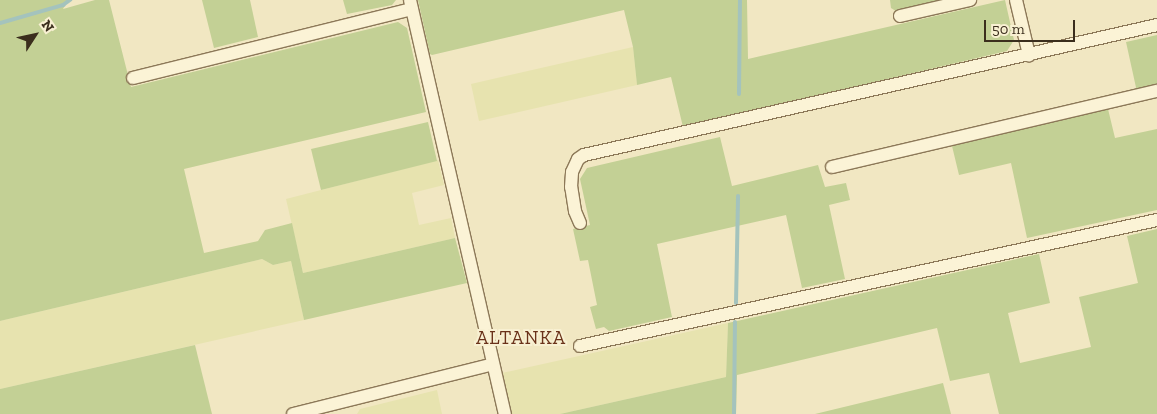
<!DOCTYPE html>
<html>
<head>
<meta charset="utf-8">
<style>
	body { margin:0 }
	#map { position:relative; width:1157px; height:414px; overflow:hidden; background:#f1e7c2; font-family:"Zilla Slab",serif }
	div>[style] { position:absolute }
	.farmland>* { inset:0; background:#e7e3af }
	.green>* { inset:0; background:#c3d095 }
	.stream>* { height:4px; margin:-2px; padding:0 2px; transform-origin:2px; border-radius:2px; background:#a4c3bd }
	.roads { filter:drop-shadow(1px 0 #8c7858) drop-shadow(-1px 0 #8c7858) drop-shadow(0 1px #8c7858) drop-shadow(0 -1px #8c7858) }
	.minor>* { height:12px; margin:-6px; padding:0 6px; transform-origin:6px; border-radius:6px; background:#fbf3d6 }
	span { translate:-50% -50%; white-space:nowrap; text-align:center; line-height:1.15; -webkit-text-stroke:4px #f8f0d2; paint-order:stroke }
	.quarter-label { font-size:19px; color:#6a321a; letter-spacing:1px }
	.north { position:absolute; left:10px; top:10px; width:50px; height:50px; -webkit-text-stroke:4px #f8f0d2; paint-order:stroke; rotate:55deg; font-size:14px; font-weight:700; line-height:20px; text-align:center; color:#3b2e1d }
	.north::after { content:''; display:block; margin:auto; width:18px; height:22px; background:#3b2e1d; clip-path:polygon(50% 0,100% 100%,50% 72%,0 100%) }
	.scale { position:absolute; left:984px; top:20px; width:91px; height:22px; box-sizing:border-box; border:2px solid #3b2e1d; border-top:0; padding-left:6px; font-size:15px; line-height:18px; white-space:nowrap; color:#3b2e1d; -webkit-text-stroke:4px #f8f0d2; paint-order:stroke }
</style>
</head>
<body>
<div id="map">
	<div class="farmland">
		<div style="clip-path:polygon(633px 47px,637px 85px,479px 121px,471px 84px)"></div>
		<div style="clip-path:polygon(438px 160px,444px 185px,412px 193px,419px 225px,451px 218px,455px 238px,303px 273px,286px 199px)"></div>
		<div style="clip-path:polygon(262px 259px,273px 265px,291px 261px,304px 320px,0 389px,0 321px)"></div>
		<div style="clip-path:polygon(728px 323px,726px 377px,560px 414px,512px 414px,502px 373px)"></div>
		<div style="clip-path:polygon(437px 390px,442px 414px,357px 414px,360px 409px)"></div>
	</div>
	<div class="green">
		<div style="clip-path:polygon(0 0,68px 0,63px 9px,95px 0,109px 0,131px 87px,398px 22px,407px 28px,426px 112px,184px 169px,204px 253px,258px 241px,265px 230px,292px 223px,303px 273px,455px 238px,467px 283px,304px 320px,291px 261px,273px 265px,262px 259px,0 321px)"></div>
		<div style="clip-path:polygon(202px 0,250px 0,258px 37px,214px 48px)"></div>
		<div style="clip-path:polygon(343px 0,396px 0,392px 5px,347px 14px)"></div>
		<div style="clip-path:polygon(418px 0,747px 0,748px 59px,1005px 0,1014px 40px,1007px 51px,683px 127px,671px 77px,637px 85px,633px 47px,624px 10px,432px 55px,430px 54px)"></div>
		<div style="clip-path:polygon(890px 0,952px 0,899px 13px,891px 8px)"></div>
		<div style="clip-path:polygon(1157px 35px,1157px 87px,1137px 92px,1126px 42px)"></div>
		<div style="clip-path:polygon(1108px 109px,1115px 138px,1157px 129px,1157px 210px,1027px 238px,1011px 163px,959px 175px,952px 146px)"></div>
		<div style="clip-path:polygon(428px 122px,437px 161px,321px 190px,311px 149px)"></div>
		<div style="clip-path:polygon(720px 137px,732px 186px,818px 165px,825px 187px,846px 183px,850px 200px,829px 205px,845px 279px,802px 288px,786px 215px,657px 244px,672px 317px,609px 331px,604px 327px,596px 329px,590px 307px,597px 305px,588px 260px,580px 261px,573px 229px,590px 225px,580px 179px,587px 168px)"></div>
		<div style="clip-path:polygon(1157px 229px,1157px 414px,999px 414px,989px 373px,950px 381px,937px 328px,737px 375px,736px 414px,560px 414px,726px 377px,728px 323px,1039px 254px,1050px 303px,1008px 313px,1020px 363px,1091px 347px,1079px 297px,1138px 283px,1127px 236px)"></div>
		<div style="clip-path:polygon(195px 345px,212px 414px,0 414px,0 389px)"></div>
		<div style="clip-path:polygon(943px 383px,951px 414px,815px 414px)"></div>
	</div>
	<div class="stream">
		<div style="left:0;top:23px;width:66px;rotate:-15.9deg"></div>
		<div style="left:63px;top:5px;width:9px;rotate:-36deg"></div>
		<div style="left:739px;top:94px;width:94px;rotate:-89.4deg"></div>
		<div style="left:736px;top:303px;width:107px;rotate:-88.9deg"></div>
		<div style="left:734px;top:414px;width:92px;rotate:-89.4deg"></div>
	</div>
	<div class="roads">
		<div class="minor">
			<div style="left:410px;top:0;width:425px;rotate:77.1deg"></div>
			<div style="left:1016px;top:0;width:57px;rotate:76.7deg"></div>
			<div style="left:900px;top:16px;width:72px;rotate:-12.9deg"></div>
			<div style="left:133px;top:78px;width:287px;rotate:-13.9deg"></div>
			<div style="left:832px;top:167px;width:334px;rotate:-13.2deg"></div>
			<div style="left:580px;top:223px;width:13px;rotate:-113deg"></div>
			<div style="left:575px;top:211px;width:24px;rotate:-99deg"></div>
			<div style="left:571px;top:187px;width:15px;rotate:-86deg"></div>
			<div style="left:572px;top:172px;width:14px;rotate:-65deg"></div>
			<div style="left:578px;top:159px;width:7px;rotate:-34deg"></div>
			<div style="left:584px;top:155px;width:588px;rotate:-12.78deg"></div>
			<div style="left:580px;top:346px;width:591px;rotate:-12.32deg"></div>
			<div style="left:293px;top:414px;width:206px;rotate:-14deg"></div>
		</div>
	</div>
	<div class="quarter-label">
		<span style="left:521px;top:338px">ALTANKA</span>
	</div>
	<div class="north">N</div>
	<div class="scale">50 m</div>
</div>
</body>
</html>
